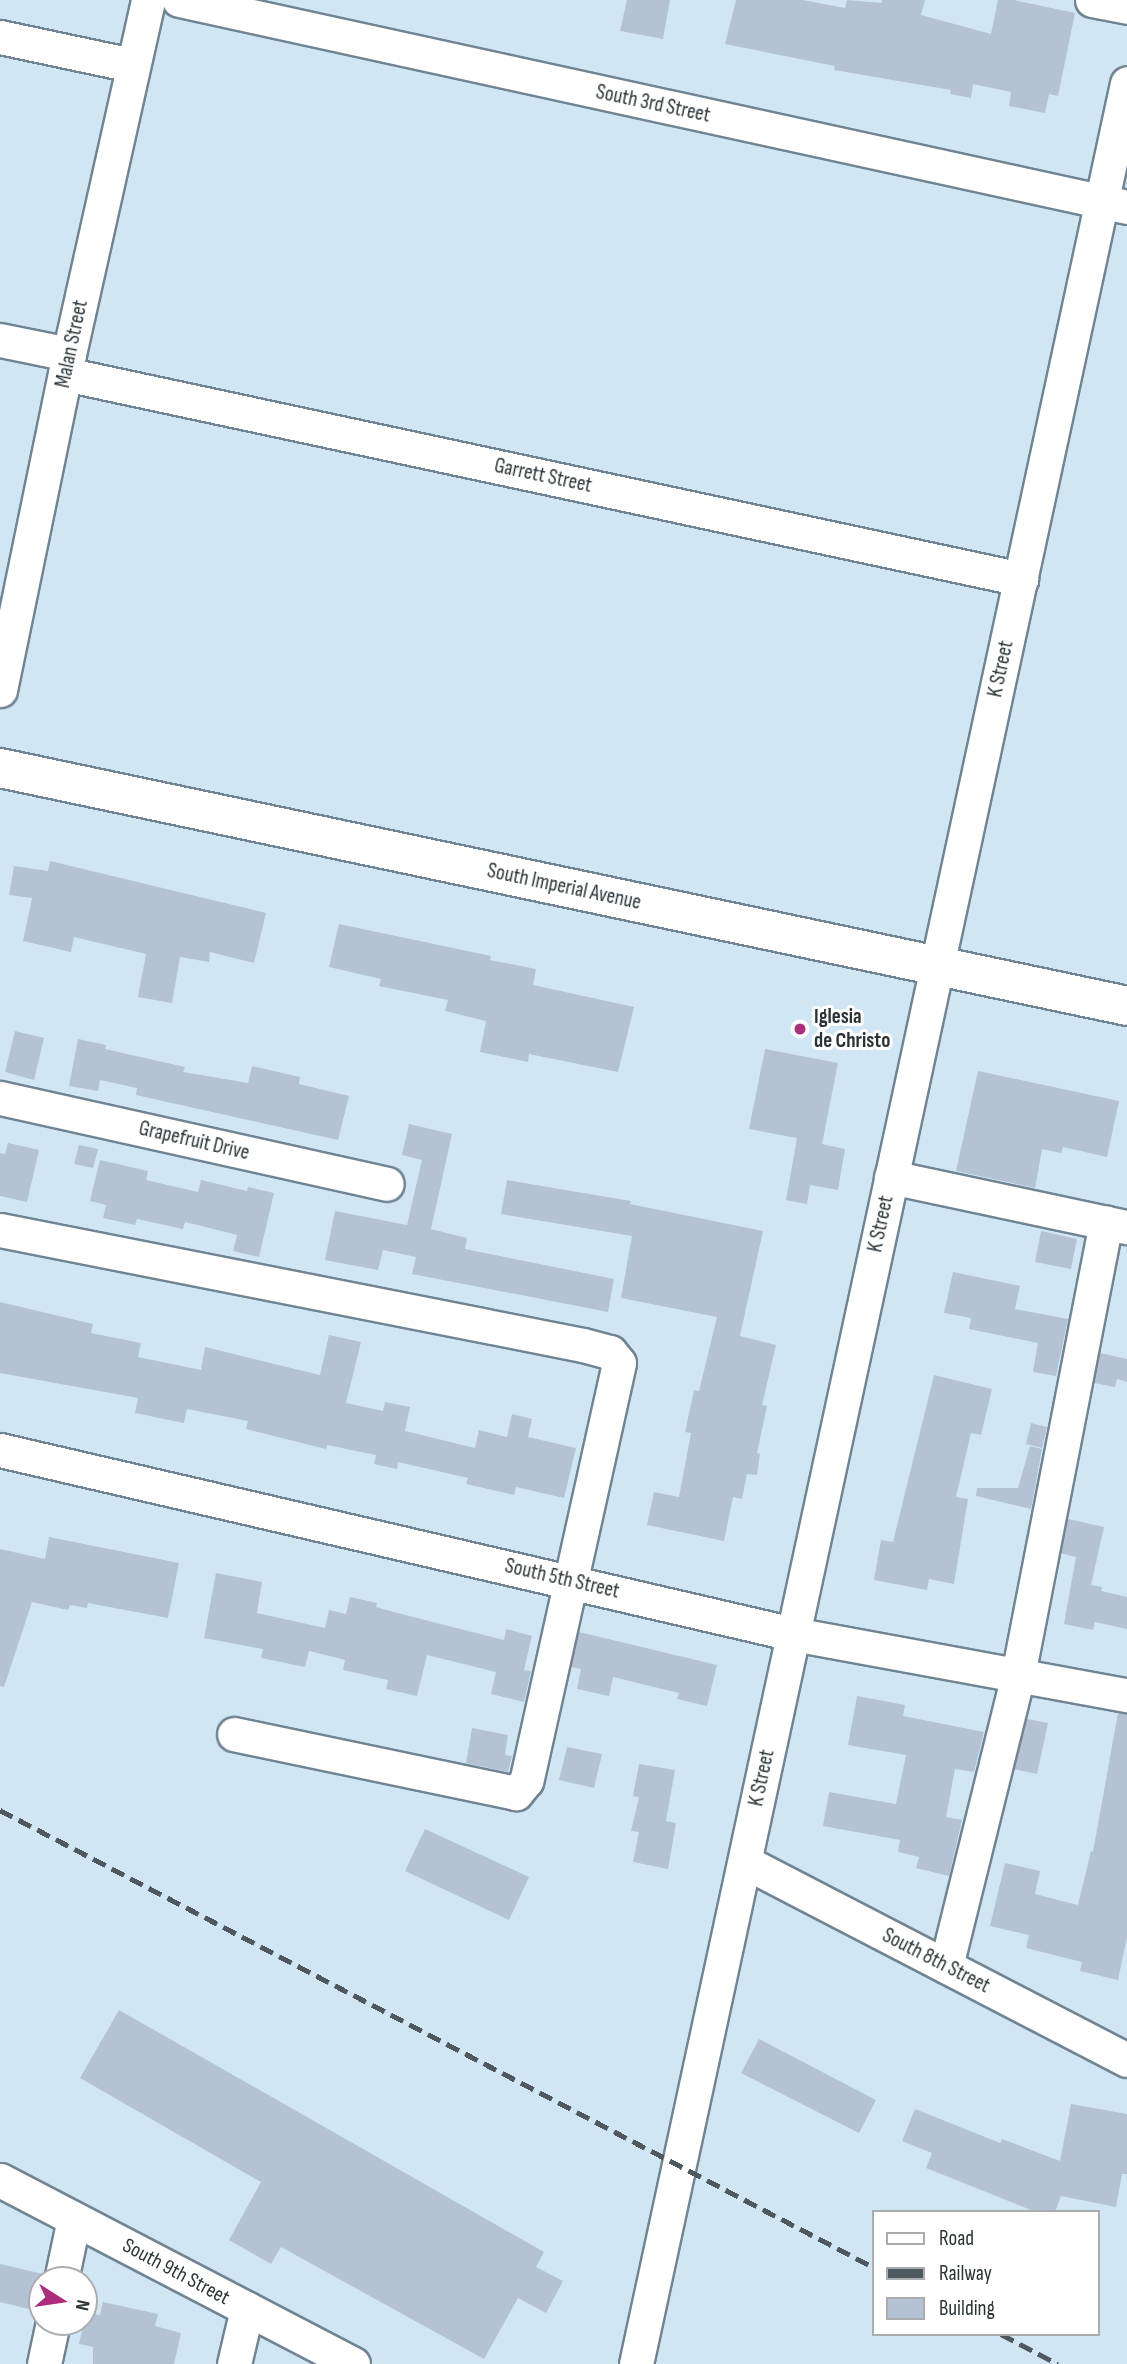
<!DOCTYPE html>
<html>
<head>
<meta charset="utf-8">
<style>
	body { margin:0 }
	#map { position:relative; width:1127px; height:2364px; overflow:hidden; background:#d0e7f3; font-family:"Sofia Sans Condensed",sans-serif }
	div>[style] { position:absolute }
	.building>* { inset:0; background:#b4c2d4 }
	.roads { filter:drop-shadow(2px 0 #708591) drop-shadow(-2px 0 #708591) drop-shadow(0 2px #708591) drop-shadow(0 -2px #708591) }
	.minor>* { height:33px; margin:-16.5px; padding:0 16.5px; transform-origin:16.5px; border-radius:16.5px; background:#fff }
	.major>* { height:38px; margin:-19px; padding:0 19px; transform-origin:19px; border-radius:19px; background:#fff }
	.rail>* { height:5px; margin-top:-2.5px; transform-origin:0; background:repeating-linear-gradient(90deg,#4d595f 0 14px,transparent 0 21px) }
	.dots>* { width:19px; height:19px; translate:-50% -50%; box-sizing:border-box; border:4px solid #fff; border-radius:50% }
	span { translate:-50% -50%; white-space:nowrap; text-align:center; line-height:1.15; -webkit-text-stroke:6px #fff; paint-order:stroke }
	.street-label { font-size:21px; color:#2b3338 }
	.poi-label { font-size:21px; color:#2b3338; font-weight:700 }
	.left { translate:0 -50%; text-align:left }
	.legend { position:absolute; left:872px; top:2210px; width:228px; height:126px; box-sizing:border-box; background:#fff; border:2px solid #aaadaf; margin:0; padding:9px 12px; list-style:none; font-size:21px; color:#2b3338 }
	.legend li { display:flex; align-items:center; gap:14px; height:35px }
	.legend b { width:35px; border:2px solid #aaadaf }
	.north { position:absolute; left:28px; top:2266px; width:70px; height:70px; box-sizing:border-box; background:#fff; border:2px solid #aaadaf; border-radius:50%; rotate:102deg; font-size:19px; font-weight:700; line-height:28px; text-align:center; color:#2b3338 }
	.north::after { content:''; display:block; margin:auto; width:24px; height:32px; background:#ac2d7b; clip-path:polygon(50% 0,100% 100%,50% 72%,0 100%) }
</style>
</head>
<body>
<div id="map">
	<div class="building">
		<div style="clip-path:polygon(627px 0,670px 0,663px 39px,620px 31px)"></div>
		<div style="clip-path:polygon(736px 0,803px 0,845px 8px,847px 0,882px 3px,882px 0,925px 0,921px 15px,991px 34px,998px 0,1014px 0,1075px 13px,1058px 96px,1049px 94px,1045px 113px,1009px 106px,1011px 92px,973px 84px,971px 98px,950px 94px,951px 90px,834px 70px,835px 66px,725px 44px)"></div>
		<div style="clip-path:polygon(50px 861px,266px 913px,254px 963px,210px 952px,209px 962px,180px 957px,172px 1003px,138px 997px,146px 954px,74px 937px,71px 952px,23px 941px,32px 898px,9px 895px,14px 866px,48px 871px)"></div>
		<div style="clip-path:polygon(339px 924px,491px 956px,490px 960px,536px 969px,533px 985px,634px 1007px,618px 1072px,529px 1054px,528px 1062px,480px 1052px,486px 1021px,445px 1011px,448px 1000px,379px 986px,381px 979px,329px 967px)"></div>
		<div style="clip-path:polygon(15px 1031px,44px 1038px,34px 1080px,5px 1072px)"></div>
		<div style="clip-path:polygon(78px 1039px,106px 1045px,105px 1049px,185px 1067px,183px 1072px,248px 1083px,252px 1066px,300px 1077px,299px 1084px,349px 1096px,338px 1140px,136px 1095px,137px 1088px,100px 1080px,98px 1091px,69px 1086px)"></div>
		<div style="clip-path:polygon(765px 1049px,838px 1063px,822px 1144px,845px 1149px,838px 1190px,810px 1185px,807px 1204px,786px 1200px,797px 1138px,749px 1129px)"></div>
		<div style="clip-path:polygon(978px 1071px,1119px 1101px,1107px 1157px,1063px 1147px,1061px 1153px,1042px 1149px,1035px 1188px,956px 1171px)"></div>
		<div style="clip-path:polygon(409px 1124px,452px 1134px,431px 1229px,467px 1238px,465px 1249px,614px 1279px,608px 1312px,412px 1274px,416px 1257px,383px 1250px,378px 1270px,325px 1260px,335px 1211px,407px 1225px,422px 1160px,402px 1155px)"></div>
		<div style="clip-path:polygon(8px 1143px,39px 1150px,27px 1202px,0 1196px,0 1153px,5px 1154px)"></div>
		<div style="clip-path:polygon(79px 1145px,98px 1149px,93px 1168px,74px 1164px)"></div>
		<div style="clip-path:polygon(100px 1160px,148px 1171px,146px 1180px,198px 1192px,201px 1180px,247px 1191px,248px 1187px,274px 1193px,259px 1257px,233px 1251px,237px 1235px,185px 1222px,183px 1229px,137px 1219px,135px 1225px,103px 1218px,106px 1205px,90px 1201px)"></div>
		<div style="clip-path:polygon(507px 1180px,631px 1201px,630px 1204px,763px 1231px,740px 1336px,776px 1345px,762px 1405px,767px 1406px,757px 1453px,760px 1454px,757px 1475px,747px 1474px,742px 1499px,733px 1497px,724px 1541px,647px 1525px,654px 1492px,679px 1497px,691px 1433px,685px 1432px,694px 1390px,699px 1391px,717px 1317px,621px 1298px,632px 1236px,501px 1214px)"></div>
		<div style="clip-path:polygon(1041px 1231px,1077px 1239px,1071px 1269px,1035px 1262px)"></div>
		<div style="clip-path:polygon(953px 1272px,1020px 1286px,1015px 1309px,1068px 1319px,1056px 1376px,1033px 1372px,1038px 1343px,969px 1329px,971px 1318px,944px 1313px)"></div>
		<div style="clip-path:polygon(0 1302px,93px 1324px,91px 1333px,141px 1343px,138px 1357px,201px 1370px,205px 1347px,320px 1375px,329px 1335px,361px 1342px,346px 1403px,383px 1411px,385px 1402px,410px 1407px,405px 1431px,475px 1448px,479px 1430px,507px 1437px,512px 1414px,532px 1419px,528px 1437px,576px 1448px,564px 1498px,516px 1487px,514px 1495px,466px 1484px,468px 1478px,398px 1462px,397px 1469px,374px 1464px,376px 1455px,327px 1445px,326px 1449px,246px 1429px,248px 1421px,187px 1409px,184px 1423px,135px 1413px,138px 1398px,0 1373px)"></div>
		<div style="clip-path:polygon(1100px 1353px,1127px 1359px,1127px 1382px,1117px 1379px,1115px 1387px,1094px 1383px)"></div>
		<div style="clip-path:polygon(934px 1375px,992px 1389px,981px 1435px,971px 1433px,956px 1497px,968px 1499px,954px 1584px,929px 1579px,927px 1590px,874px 1580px,881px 1540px,893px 1542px)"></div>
		<div style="clip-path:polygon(1031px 1423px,1047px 1427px,1042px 1448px,1026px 1444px)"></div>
		<div style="clip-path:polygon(1030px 1446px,1042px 1449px,1031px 1509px,976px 1496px,977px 1488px,1018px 1488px)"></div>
		<div style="clip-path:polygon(1068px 1519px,1104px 1527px,1091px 1585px,1102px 1587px,1101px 1591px,1127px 1597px,1127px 1629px,1095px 1622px,1093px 1630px,1064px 1624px,1076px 1557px,1061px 1553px)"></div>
		<div style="clip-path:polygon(49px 1537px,179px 1563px,168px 1618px,88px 1603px,87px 1608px,70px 1605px,68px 1610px,32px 1602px,4px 1687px,0 1686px,0 1549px,45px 1559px)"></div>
		<div style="clip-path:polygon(216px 1573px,262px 1582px,257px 1613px,325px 1628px,329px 1610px,346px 1614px,350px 1597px,377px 1603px,376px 1607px,409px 1616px,504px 1640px,506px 1629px,532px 1636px,524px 1670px,531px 1671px,524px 1702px,491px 1694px,496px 1672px,427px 1655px,417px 1696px,386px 1689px,388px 1680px,343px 1670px,345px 1660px,309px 1651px,305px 1667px,261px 1658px,263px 1649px,204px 1638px)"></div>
		<div style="clip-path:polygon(579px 1632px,717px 1665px,707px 1706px,677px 1699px,679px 1693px,613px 1677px,609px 1696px,577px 1689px,581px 1669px,571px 1667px)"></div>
		<div style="clip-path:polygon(857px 1696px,905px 1705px,903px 1716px,984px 1732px,974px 1772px,955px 1769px,946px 1817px,962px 1820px,949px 1876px,916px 1868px,919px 1857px,898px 1852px,900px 1840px,823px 1826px,829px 1792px,896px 1804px,906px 1755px,848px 1745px)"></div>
		<div style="clip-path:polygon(1118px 1713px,1127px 1714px,1127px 1937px,1118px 1980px,1080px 1971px,1082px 1962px,1026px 1948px,1029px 1935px,990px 1926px,1005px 1863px,1040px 1871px,1035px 1894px,1078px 1905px,1091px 1851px,1093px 1852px)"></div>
		<div style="clip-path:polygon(1027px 1719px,1048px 1723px,1037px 1774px,1014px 1769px)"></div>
		<div style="clip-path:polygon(472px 1728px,508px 1735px,505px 1755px,512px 1756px,508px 1772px,466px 1763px)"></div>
		<div style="clip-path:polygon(567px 1747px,602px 1754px,594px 1788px,559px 1780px)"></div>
		<div style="clip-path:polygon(639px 1764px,675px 1770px,666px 1821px,676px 1823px,668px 1869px,633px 1862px,639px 1832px,631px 1831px,639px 1797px,633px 1796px)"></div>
		<div style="clip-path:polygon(425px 1829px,529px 1877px,509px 1920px,405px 1871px)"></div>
		<div style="clip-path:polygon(119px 2010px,544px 2252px,536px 2267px,563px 2281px,546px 2313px,518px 2298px,484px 2359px,281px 2247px,271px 2264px,229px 2240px,261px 2182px,80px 2078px)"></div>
		<div style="clip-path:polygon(759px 2039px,876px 2100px,859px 2133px,741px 2073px)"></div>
		<div style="clip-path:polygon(1071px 2104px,1127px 2114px,1127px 2174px,1122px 2174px,1116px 2207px,1061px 2196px,1055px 2212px,1036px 2212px,926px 2168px,932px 2153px,902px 2141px,915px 2109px,1000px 2143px,1002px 2139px,1060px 2161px)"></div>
		<div style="clip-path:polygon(0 2264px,43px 2274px,37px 2311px,0 2302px)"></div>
		<div style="clip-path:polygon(103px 2302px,158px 2314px,155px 2326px,181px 2333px,174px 2364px,93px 2364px,93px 2347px,79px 2344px,86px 2312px,100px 2315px)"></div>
	</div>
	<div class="roads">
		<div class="minor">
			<div style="left:179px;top:0;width:970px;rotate:12.32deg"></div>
			<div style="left:1092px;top:0;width:36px;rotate:11deg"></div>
			<div style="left:0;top:37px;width:135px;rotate:12deg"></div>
			<div style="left:0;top:340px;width:70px;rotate:11.5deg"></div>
			<div style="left:65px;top:374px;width:978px;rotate:12.1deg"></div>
			<div style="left:0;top:690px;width:343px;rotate:-78.4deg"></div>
			<div style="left:69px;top:354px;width:363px;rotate:-77.4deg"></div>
			<div style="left:0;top:1098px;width:396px;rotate:12.5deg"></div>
			<div style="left:891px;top:1177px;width:241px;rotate:12deg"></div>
			<div style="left:0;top:1230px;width:594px;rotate:11.16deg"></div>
			<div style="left:583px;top:1345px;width:28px;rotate:15deg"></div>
			<div style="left:610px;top:1352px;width:14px;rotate:51deg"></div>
			<div style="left:619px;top:1363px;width:428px;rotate:102.5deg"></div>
			<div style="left:526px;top:1781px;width:16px;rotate:130deg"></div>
			<div style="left:516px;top:1793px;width:288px;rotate:-168.2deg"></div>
			<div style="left:0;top:1450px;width:814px;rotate:13.06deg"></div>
			<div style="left:793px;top:1634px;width:340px;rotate:10.4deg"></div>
			<div style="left:745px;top:1862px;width:430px;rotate:27.4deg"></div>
			<div style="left:946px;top:1966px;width:300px;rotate:-76.1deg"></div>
			<div style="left:1018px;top:1675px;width:461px;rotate:-79deg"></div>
			<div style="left:0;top:2180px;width:398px;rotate:27.5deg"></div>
			<div style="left:61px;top:2280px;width:62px;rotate:-78deg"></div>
			<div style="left:44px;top:2364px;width:43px;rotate:-77.9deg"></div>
			<div style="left:234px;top:2364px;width:57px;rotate:-76.7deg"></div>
			<div style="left:636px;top:2364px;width:2333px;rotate:-77.85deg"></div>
		</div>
		<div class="major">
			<div style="left:0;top:768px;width:1152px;rotate:11.92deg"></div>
		</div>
	</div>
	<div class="rail">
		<div style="left:0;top:1810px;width:985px;rotate:27.63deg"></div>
		<div style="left:1001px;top:2334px;width:64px;rotate:27.8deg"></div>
	</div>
	<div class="dots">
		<div style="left:800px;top:1029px;background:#ac2d7b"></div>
	</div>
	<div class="street-label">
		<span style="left:653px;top:104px;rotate:12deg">South 3rd Street</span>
		<span style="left:72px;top:344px;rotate:-78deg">Malan Street</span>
		<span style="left:543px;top:476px;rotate:12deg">Garrett Street</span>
		<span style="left:1001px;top:669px;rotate:-78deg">K Street</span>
		<span style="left:564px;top:887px;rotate:12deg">South Imperial Avenue</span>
		<span style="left:194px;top:1141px;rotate:13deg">Grapefruit Drive</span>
		<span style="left:881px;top:1224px;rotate:-78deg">K Street</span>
		<span style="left:562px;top:1579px;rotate:13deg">South 5th Street</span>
		<span style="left:762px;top:1778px;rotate:-78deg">K Street</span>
		<span style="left:936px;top:1961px;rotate:27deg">South 8th Street</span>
		<span style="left:176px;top:2272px;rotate:28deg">South 9th Street</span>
	</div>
	<div class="poi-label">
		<span class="left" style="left:814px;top:1029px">Iglesia<br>de Christo</span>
	</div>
	<ul class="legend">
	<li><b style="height:9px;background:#fff"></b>Road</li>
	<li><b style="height:9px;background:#4d595f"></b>Railway</li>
	<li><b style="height:19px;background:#b4c2d4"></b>Building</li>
	</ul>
	<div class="north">N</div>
</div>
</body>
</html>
